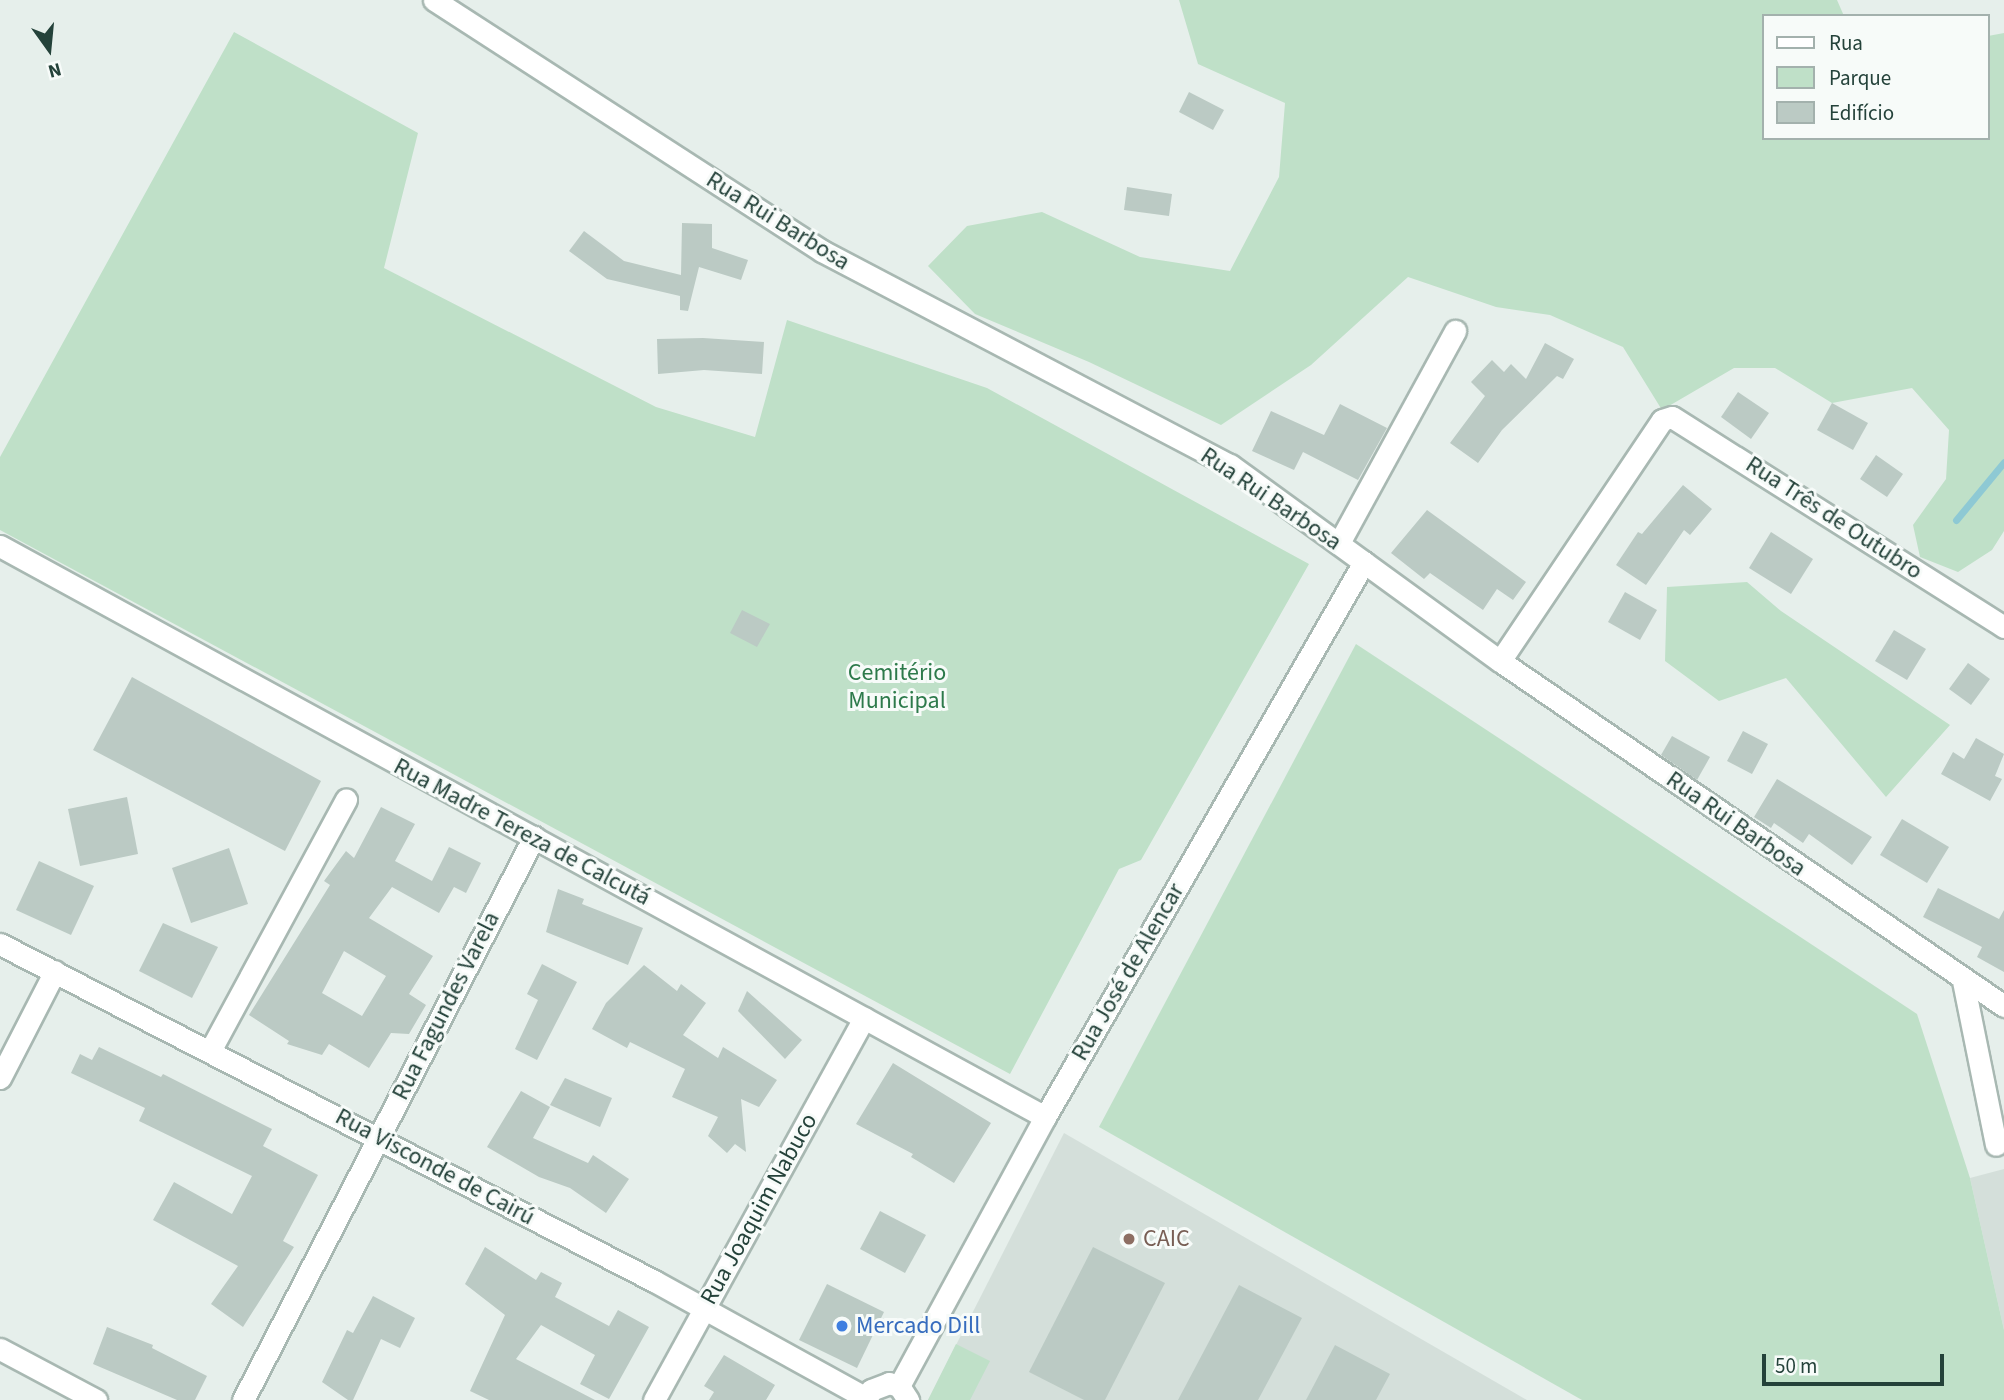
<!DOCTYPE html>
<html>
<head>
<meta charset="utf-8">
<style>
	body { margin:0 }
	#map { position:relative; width:2004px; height:1400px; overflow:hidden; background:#e6efeb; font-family:"Source Sans 3",sans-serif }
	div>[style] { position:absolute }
	.built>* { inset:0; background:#d4dfda }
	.green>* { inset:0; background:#bfe0c8 }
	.stream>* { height:7px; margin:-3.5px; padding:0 3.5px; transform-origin:3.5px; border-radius:3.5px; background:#8ec9d4 }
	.building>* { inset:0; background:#bbcac4 }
	.roads { filter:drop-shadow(2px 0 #a8b8b2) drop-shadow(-2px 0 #a8b8b2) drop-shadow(0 2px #a8b8b2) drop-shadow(0 -2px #a8b8b2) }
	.street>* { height:21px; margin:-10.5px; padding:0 10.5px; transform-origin:10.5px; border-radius:10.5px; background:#fff }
	.secondary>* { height:21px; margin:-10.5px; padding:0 10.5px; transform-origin:10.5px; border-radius:10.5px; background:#fff }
	.dots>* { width:19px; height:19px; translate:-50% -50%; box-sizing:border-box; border:4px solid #f7fbf9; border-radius:50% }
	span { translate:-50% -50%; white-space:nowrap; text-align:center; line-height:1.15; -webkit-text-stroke:6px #f7fbf9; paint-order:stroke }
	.street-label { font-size:24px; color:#24423a }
	.park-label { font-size:24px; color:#2d7a4b }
	.education-label { font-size:24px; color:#785e54 }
	.left { translate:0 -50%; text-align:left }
	.shop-label { font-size:24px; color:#366cbe }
	.legend { position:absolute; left:1762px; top:14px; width:228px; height:126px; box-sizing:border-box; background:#f7fbf9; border:2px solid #a3b1ad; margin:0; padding:9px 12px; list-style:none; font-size:21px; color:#24423a }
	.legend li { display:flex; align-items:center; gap:14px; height:35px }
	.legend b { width:35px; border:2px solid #a3b1ad }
	.north { position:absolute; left:14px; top:14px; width:70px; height:70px; -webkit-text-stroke:5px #f7fbf9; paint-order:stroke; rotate:165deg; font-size:19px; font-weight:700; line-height:28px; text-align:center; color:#24423a }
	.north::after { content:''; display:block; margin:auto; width:24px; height:32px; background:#24423a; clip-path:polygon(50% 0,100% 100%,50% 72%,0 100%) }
	.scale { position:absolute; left:1762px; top:1354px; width:182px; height:32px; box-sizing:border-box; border:4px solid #24423a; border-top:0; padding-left:9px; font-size:21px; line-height:24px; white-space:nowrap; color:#24423a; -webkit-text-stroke:5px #f7fbf9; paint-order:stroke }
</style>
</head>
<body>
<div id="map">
	<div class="built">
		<div style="clip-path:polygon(1064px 1133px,1527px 1400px,928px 1400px)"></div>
		<div style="clip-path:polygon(2004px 1169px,2004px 1330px,1970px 1178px)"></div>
	</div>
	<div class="green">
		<div style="clip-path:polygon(1179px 0,1837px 0,1844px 16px,1764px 16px,1764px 138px,1988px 138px,1988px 36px,2004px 33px,2004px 531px,1992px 550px,1958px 572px,1920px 557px,1913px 525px,1946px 479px,1949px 430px,1912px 388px,1832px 403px,1775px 368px,1734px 368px,1662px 410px,1623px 347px,1550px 315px,1496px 307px,1408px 277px,1311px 365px,1221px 425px,1089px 362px,975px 314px,928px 266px,967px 226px,1042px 212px,1140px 257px,1230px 271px,1279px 177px,1285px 103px,1198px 64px)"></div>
		<div style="clip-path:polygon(234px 32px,418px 133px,384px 268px,656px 407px,755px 437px,787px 320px,987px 388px,1309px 564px,1141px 860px,1119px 869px,1010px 1074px,0 530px,0 457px)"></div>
		<div style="clip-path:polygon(1747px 582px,1781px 611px,1950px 725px,1886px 797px,1786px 678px,1719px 701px,1665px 661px,1667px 587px)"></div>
		<div style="clip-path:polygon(1356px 644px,1917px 1014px,1970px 1178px,2004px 1330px,2004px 1400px,1582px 1400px,1099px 1127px)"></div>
		<div style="clip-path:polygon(956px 1344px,990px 1361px,970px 1400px,928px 1400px)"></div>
	</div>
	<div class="stream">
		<div style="left:1956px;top:520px;width:75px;rotate:-50.4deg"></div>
	</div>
	<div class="building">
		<div style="clip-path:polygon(1189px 92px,1224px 110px,1213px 130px,1179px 112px)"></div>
		<div style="clip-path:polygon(1127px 187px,1172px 194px,1169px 216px,1124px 210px)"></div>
		<div style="clip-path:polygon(682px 223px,712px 224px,712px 248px,748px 260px,741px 280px,699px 267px,688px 311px,680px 310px,680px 296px,607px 279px,569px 251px,584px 231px,624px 261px,681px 275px)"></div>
		<div style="clip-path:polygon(703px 338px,764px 342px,762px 374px,704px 370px,658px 374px,657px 339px)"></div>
		<div style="clip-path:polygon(1545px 343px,1574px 359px,1563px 379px,1557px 376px,1502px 430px,1478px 463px,1450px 443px,1485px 396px,1471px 382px,1492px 360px,1504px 372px,1511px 364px,1526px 379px)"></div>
		<div style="clip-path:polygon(1738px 392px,1769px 413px,1751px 439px,1721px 417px)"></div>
		<div style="clip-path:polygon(1832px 403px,1868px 423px,1853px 450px,1817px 430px)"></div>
		<div style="clip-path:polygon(1340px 404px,1387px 428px,1358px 480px,1303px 452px,1294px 470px,1252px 451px,1271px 411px,1324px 435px)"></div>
		<div style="clip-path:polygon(1876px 455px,1903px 474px,1887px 497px,1860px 479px)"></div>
		<div style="clip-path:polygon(1683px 485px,1712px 509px,1690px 535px,1684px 530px,1646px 585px,1616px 565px,1638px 532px,1642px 534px)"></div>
		<div style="clip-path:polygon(1427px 510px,1526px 582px,1513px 600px,1497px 589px,1483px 610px,1430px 573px,1424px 579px,1391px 553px)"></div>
		<div style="clip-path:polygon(1771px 532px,1813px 559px,1791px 594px,1749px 568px)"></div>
		<div style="clip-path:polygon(1625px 592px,1657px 610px,1640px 640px,1608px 622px)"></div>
		<div style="clip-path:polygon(742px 610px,770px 624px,757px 647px,730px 633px)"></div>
		<div style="clip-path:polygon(1894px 630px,1926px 649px,1907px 680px,1875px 661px)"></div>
		<div style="clip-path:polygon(1968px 663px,1990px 679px,1971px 705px,1949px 689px)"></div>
		<div style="clip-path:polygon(132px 677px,321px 781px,285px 851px,93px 750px)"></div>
		<div style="clip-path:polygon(1743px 731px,1768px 744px,1752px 774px,1727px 761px)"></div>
		<div style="clip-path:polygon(1672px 736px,1710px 757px,1697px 780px,1661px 755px)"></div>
		<div style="clip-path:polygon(1976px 738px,2004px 754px,1995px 776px,2002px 779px,1990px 801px,1941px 774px,1953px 752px,1964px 759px)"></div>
		<div style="clip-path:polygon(1777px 779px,1872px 837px,1852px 865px,1809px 834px,1803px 843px,1774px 823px,1771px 828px,1754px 817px)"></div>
		<div style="clip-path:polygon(127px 797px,138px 854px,80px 866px,68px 809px)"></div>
		<div style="clip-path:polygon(evenodd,381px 807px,415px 824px,395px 861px,432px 881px,449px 847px,481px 863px,466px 893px,454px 887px,439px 913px,392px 887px,369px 918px,433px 956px,409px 994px,426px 1005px,409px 1034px,391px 1033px,369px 1068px,329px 1044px,322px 1055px,287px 1044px,289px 1041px,249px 1015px,330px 885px,324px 881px,346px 851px,354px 858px,381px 807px,344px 951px,386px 976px,362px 1016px,322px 993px,344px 951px)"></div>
		<div style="clip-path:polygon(1902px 819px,1949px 847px,1927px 883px,1880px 855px)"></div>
		<div style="clip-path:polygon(229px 848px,248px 904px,191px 923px,172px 868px)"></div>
		<div style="clip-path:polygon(39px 861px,94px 886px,71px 935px,16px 910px)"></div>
		<div style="clip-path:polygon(1938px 888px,1999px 919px,2004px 910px,2004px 972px,1977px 957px,1982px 947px,1923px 917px)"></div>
		<div style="clip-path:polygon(558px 889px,584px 899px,582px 904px,643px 928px,628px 965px,546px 932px)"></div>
		<div style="clip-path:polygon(163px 923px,218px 947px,192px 998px,139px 971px)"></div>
		<div style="clip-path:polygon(542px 964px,577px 982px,537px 1060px,515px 1049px,538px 1000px,527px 994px)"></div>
		<div style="clip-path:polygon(644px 965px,677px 991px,681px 984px,706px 1003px,683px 1035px,718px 1058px,723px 1047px,777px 1080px,759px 1107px,741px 1099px,746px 1152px,735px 1144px,727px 1153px,708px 1136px,718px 1117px,672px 1097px,685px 1069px,630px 1042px,627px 1048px,592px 1029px,606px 1003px)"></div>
		<div style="clip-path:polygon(747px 991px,802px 1040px,785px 1059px,738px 1011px)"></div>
		<div style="clip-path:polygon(99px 1047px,161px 1077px,163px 1074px,272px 1129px,263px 1146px,318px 1175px,283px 1241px,294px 1247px,243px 1327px,211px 1304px,238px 1266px,153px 1220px,174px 1182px,232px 1214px,252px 1176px,139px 1121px,145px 1108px,71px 1073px,80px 1054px,92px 1060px)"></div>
		<div style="clip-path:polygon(893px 1063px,991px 1123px,954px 1183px,911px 1157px,913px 1154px,856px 1124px)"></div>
		<div style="clip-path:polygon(565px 1078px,612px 1098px,600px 1127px,550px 1105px)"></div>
		<div style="clip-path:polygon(521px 1091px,550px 1107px,533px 1138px,588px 1163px,593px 1155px,629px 1179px,606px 1213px,570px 1188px,539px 1177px,487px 1147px)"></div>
		<div style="clip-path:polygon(880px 1211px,926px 1235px,905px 1273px,860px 1249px)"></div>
		<div style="clip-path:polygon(485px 1247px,536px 1280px,541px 1272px,562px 1283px,555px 1297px,609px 1326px,618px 1310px,649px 1327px,609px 1399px,580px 1384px,595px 1355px,541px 1325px,516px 1359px,595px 1400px,489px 1400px,470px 1391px,505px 1315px,465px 1284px)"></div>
		<div style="clip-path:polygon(1093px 1247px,1165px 1283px,1105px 1400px,1084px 1400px,1029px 1372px)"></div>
		<div style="clip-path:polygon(827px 1284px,884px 1312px,857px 1368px,799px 1340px)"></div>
		<div style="clip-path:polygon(1239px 1285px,1302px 1318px,1258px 1400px,1178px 1400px)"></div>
		<div style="clip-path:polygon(373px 1296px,415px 1318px,400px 1348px,381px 1339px,353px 1400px,348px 1400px,322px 1382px,347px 1330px,353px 1333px)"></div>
		<div style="clip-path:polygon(107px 1327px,153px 1345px,152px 1348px,207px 1376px,195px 1400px,177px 1400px,93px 1364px)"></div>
		<div style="clip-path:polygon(1335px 1345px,1390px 1374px,1376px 1400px,1306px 1400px)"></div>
		<div style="clip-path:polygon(724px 1355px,775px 1385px,766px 1400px,709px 1400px,714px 1392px,704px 1386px)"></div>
	</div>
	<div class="roads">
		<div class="street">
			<div style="left:1339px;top:543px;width:242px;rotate:-61.3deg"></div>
			<div style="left:0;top:546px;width:1191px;rotate:28.65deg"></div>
			<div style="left:1500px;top:661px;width:290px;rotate:-56.1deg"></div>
			<div style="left:1662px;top:420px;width:10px;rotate:-17deg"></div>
			<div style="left:1672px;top:417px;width:393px;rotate:32.3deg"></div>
			<div style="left:210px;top:1051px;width:286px;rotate:-61.6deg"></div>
			<div style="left:0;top:1078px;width:120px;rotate:-62.8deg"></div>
			<div style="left:0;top:1349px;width:109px;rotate:28deg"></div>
			<div style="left:243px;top:1400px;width:634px;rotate:-62.67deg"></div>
			<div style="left:654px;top:1400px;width:436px;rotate:-61.2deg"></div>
		</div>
		<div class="secondary">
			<div style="left:434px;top:0;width:462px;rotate:32.9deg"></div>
			<div style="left:822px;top:251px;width:461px;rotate:27.7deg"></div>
			<div style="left:1230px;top:465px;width:334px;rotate:36deg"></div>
			<div style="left:1500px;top:661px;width:611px;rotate:34.39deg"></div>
			<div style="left:0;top:944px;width:736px;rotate:27.26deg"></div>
			<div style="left:654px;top:1281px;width:242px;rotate:28.9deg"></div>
			<div style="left:1963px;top:981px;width:167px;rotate:78.6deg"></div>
			<div style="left:899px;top:1386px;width:306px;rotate:-61.5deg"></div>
			<div style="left:1045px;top:1117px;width:640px;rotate:-60.11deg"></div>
			<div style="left:866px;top:1400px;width:11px;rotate:-63deg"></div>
			<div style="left:871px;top:1390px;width:19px;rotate:-21deg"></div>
			<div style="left:889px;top:1383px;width:10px;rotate:17deg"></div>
			<div style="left:899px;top:1386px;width:17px;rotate:57deg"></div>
		</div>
	</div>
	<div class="dots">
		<div style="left:1129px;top:1239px;background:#8d6e63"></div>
		<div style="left:842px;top:1326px;background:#3f7fe0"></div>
	</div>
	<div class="street-label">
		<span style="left:778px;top:221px;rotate:32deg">Rua Rui Barbosa</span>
		<span style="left:1271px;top:499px;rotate:34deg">Rua Rui Barbosa</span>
		<span style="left:1834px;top:518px;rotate:33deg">Rua Três de Outubro</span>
		<span style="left:1736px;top:824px;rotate:35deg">Rua Rui Barbosa</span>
		<span style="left:522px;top:832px;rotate:28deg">Rua Madre Tereza de Calcutá</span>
		<span style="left:1128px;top:972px;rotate:-60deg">Rua José de Alencar</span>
		<span style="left:446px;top:1006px;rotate:-63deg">Rua Fagundes Varela</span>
		<span style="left:435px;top:1167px;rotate:28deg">Rua Visconde de Cairú</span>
		<span style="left:759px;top:1209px;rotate:-61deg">Rua Joaquim Nabuco</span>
	</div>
	<div class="park-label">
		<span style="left:897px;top:687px">Cemitério<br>Municipal</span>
	</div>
	<div class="education-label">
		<span class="left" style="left:1143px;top:1239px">CAIC</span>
	</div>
	<div class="shop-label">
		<span class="left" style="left:856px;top:1326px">Mercado Dill</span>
	</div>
	<ul class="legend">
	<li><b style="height:9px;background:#fff"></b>Rua</li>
	<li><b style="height:19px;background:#bfe0c8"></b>Parque</li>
	<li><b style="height:19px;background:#bbcac4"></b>Edifício</li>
	</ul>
	<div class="north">N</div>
	<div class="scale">50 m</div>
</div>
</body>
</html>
